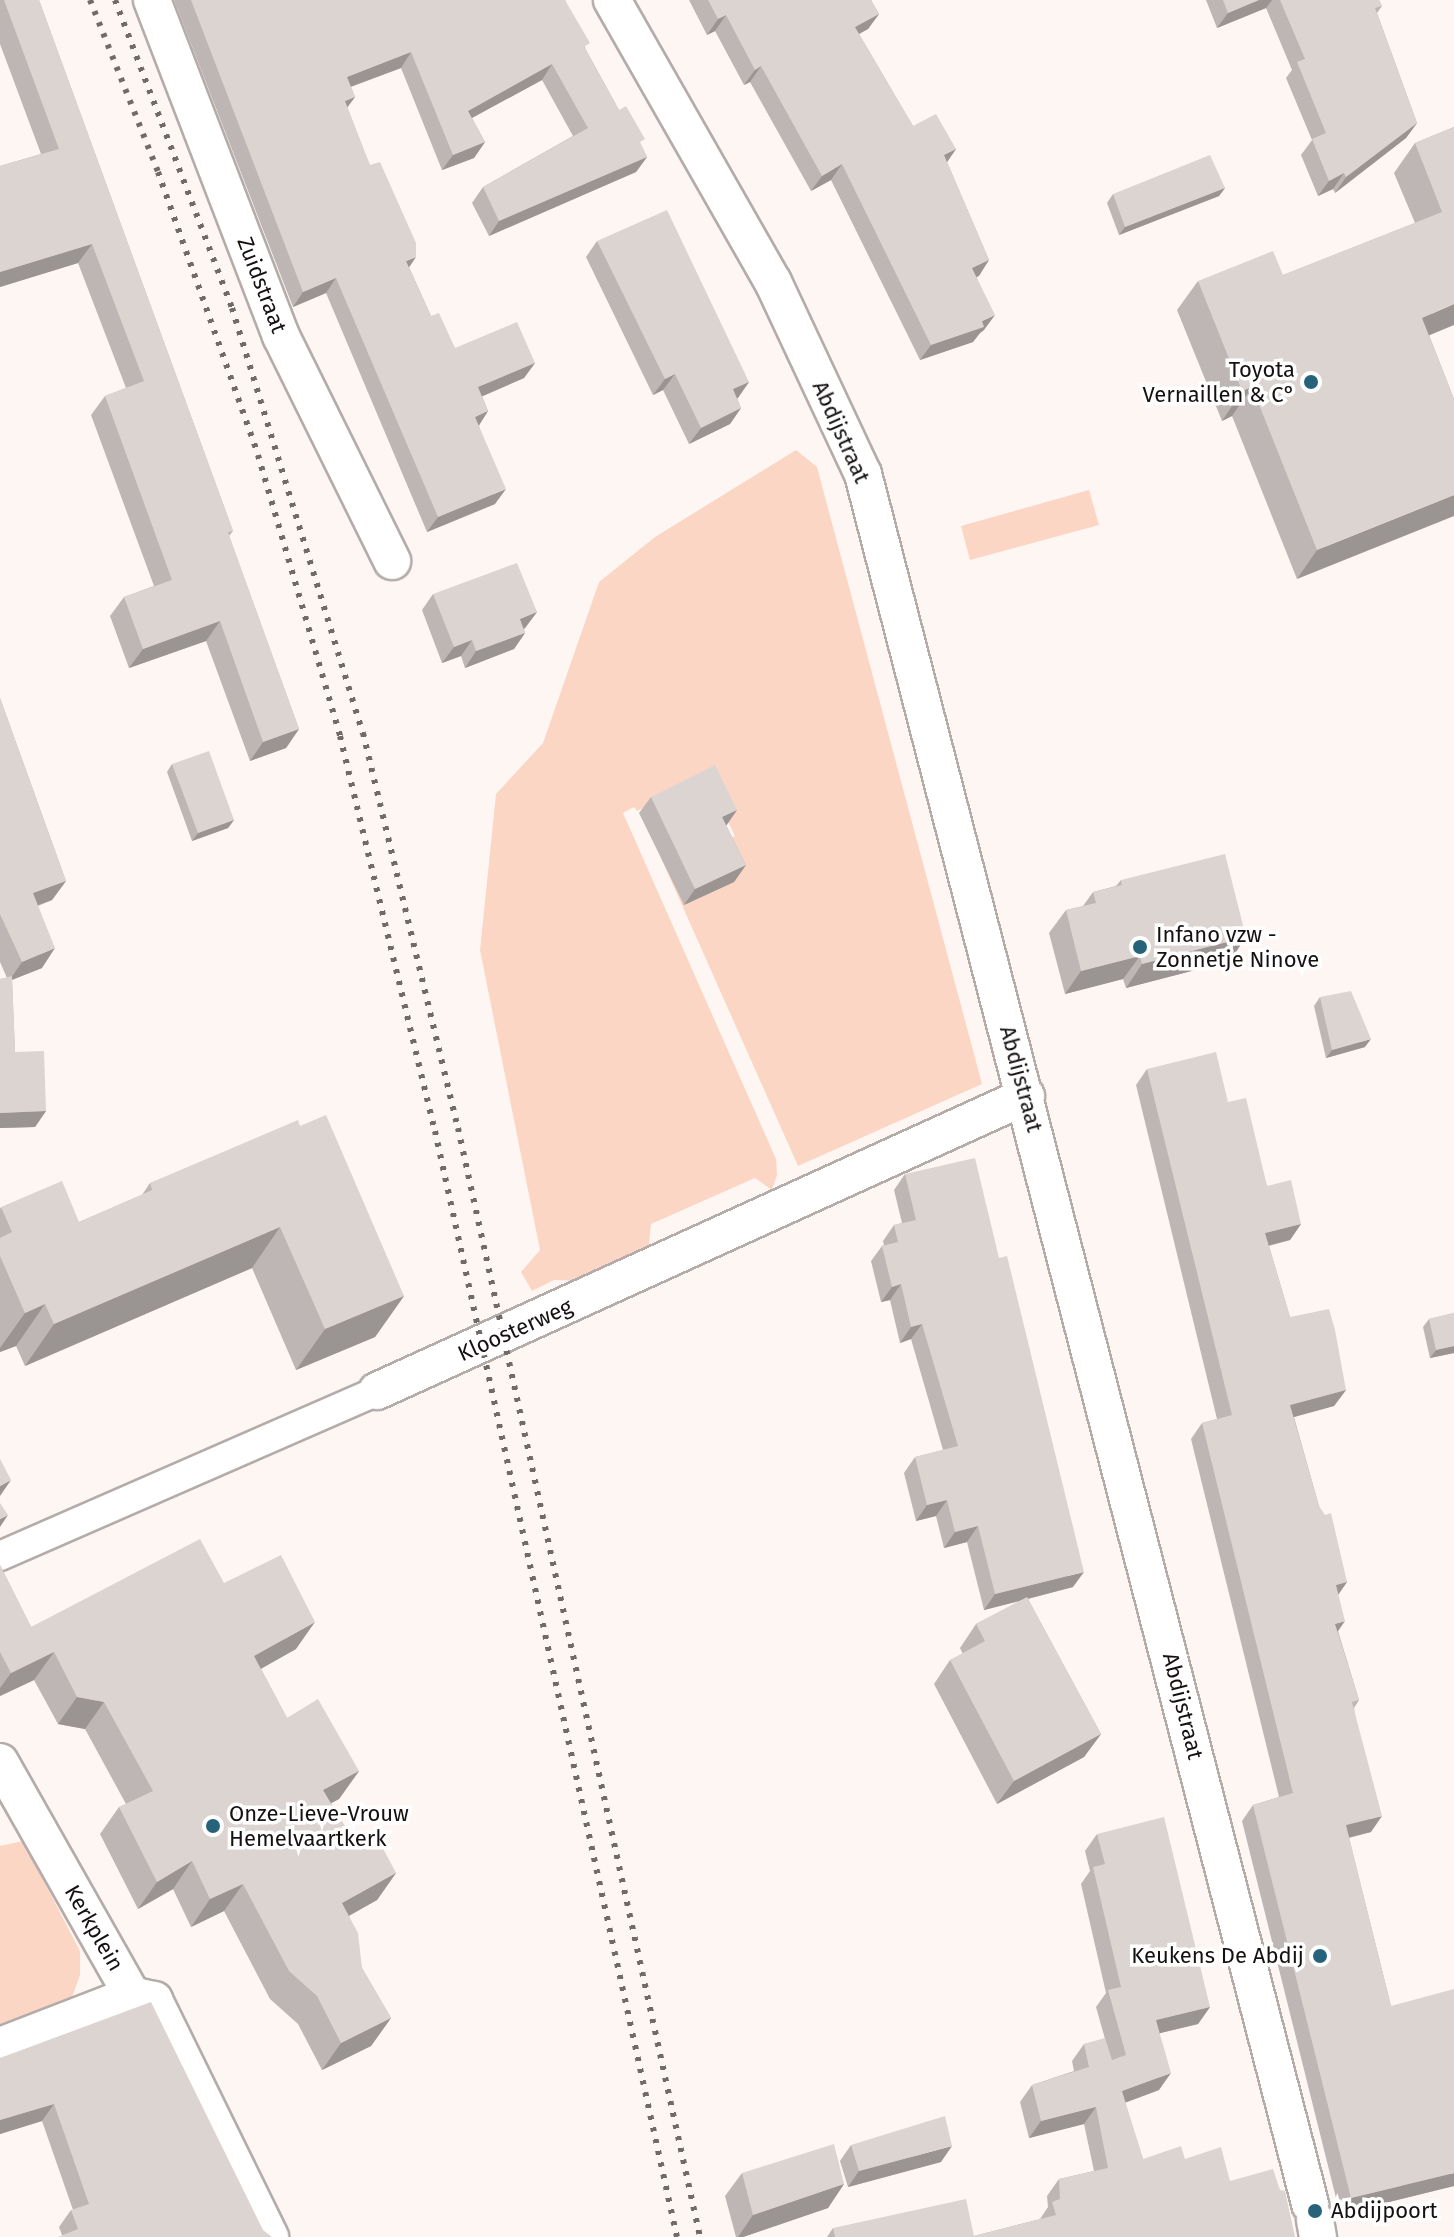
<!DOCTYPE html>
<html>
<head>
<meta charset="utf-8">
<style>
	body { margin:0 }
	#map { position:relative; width:1454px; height:2237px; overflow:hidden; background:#fef6f3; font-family:"Fira Sans",sans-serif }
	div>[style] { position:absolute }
	.green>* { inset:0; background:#fcd6c4 }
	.roads { filter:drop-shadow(2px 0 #b3aca9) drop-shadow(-2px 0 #b3aca9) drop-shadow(0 2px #b3aca9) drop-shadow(0 -2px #b3aca9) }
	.pedestrian>* { height:28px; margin:-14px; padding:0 14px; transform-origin:14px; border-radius:14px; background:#fff }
	.minor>* { height:36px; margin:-18px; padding:0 18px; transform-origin:18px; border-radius:18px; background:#fff }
	.rail>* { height:6px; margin-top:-3px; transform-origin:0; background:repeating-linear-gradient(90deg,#706b69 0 4px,transparent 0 12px) }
	.wall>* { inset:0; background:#bdb6b4 }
	.shaded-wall>* { inset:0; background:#9a9492 }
	.building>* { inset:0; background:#dcd4d1 }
	.dots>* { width:22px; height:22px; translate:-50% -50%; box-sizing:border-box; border:4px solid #fff; border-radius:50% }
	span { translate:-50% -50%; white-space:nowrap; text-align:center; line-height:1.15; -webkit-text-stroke:7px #fff; paint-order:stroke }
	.street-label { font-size:22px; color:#141110 }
	.poi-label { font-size:22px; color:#141110 }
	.right { translate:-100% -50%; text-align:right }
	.left { translate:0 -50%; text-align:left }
</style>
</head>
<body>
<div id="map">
	<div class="green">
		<div style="clip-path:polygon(796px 450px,817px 467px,982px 1084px,798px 1166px,657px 849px,717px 845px,735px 836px,706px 777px,637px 811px,634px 807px,623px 813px,776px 1159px,777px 1175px,772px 1190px,755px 1178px,651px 1224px,648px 1253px,587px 1281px,554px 1280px,532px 1291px,521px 1272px,540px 1250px,480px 950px,496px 794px,543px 743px,599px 582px,655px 537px)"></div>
		<div style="clip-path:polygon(1089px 490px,1099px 525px,970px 560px,961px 526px)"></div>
		<div style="clip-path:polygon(23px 1841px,80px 1951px,80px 1975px,71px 2000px,0 2027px,0 1846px)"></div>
	</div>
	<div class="roads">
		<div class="pedestrian">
			<div style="left:0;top:1556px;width:412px;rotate:-23.6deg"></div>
		</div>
		<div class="minor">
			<div style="left:152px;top:0;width:360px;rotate:69deg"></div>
			<div style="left:281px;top:336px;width:251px;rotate:63.7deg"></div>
			<div style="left:612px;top:0;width:325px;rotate:60.3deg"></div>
			<div style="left:773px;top:282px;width:212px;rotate:64.9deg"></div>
			<div style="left:863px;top:474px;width:1787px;rotate:75.51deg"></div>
			<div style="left:377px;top:1391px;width:713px;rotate:-24.44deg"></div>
			<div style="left:0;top:1762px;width:268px;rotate:60.5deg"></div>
			<div style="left:132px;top:1995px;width:23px;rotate:13deg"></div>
			<div style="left:154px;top:2000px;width:264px;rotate:63.9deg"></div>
			<div style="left:0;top:2046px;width:142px;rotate:-21.1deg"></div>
			<div style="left:1315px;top:2220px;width:17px;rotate:80deg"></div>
		</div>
	</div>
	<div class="rail">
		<div style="left:90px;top:0;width:185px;rotate:68.4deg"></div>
		<div style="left:158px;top:172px;width:300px;rotate:70.5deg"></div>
		<div style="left:258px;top:455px;width:293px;rotate:73.7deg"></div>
		<div style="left:340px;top:736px;width:406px;rotate:76.5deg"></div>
		<div style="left:435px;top:1131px;width:1132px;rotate:77.66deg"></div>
		<div style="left:115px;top:0;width:329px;rotate:69.2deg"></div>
		<div style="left:232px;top:308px;width:445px;rotate:72.9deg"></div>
		<div style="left:363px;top:733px;width:406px;rotate:76.5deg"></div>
		<div style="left:458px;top:1128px;width:1135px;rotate:77.69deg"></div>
	</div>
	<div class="wall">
		<div style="clip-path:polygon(0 0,39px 0,233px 531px,229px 536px,299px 729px,286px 748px,250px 761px,206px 641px,129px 668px,110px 616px,124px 597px,154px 586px,91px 415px,105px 396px,126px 388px,78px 263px,0 287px,0 166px,41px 154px,0 44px)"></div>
		<div style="clip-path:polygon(174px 0,565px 0,586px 50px,619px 110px,641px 145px,647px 157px,636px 172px,489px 236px,472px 203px,483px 187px,573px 136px,542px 80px,472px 118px,485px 142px,474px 158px,442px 170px,401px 68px,351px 87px,355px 97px,347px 107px,409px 267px,431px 316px,455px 348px,535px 363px,524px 378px,482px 396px,488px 411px,479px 425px,495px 504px,427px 532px,326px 293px,293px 307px)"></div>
		<div style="clip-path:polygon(689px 0,871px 0,879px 14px,868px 29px,859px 34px,913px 126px,956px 149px,947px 162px,989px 260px,977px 277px,984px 330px,980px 333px,973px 342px,920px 360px,831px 180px,811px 191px,750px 82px,744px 85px,715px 31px,707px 35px)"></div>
		<div style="clip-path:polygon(1206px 0,1379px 0,1382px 6px,1377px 13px,1417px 123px,1406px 138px,1335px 193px,1333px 189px,1318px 196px,1301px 155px,1312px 140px,1286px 78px,1292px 70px,1266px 8px,1217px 28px)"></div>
		<div style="clip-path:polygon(1454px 127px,1429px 335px,1454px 399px,1297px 579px,1232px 416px,1222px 421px,1177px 310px,1198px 281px,1283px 275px,1415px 223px,1394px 173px,1415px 143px)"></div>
		<div style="clip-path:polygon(1225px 188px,1219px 196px,1119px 235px,1107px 203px,1113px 194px)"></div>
		<div style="clip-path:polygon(597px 241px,749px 382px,737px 398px,741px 408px,730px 424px,689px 444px,663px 390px,653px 395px,586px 257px)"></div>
		<div style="clip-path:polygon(433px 594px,537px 612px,525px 628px,524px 629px,525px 633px,514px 649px,465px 668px,461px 656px,442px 663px,422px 610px)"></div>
		<div style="clip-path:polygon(0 698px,66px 881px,52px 900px,38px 906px,42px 968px,12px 980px,15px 1052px,46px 1111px,35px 1127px,0 1128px,0 979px,7px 978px,0 962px)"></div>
		<div style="clip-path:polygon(172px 764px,234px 820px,228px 828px,192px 841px,167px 772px)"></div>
		<div style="clip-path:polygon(651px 797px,737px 810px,726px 825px,746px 865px,734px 882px,684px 905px,639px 813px)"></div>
		<div style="clip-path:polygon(1121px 880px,1230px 961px,1126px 988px,1123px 979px,1065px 994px,1049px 933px,1066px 910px,1083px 906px,1093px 892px,1116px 886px)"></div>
		<div style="clip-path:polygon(1320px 997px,1365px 1047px,1326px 1058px,1314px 1006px)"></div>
		<div style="clip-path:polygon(1147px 1069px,1228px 1102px,1267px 1186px,1301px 1224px,1290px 1240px,1269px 1246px,1290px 1317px,1346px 1390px,1334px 1406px,1294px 1417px,1319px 1506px,1347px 1582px,1338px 1594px,1338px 1631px,1359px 1700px,1354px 1708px,1371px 1832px,1349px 1838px,1391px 2006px,1454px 2186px,1340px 2214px,1242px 1821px,1253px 1805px,1279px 1797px,1191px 1439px,1202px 1423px,1217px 1419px,1136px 1085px)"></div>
		<div style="clip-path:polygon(300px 1126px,404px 1296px,375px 1337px,296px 1370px,252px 1268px,25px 1366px,16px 1346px,0 1352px,0 1209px,1px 1207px,79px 1222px,142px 1195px,150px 1183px)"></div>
		<div style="clip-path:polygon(905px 1174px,1073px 1587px,1028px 1599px,1101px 1734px,1084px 1757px,997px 1804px,934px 1684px,950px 1660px,963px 1654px,960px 1648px,976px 1624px,1020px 1601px,984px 1610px,967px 1542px,944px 1548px,936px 1516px,916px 1521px,904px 1473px,915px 1457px,943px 1450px,911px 1339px,900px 1343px,890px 1300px,881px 1302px,871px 1261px,882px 1246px,884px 1245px,883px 1241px,894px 1225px,902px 1223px,894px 1190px)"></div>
		<div style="clip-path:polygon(1454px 1313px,1454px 1353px,1430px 1358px,1423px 1327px,1429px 1319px)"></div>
		<div style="clip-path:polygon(0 1565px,31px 1627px,224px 1583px,296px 1649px,261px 1669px,287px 1718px,359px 1771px,339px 1799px,331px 1803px,356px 1845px,396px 1873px,377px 1900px,349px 1916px,362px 1968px,391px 2018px,371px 2046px,322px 2070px,298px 2024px,270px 1999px,224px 1911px,191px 1927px,173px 1889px,138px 1909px,100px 1834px,119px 1807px,126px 1804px,85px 1729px,58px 1724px,34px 1680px,0 1696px)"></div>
		<div style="clip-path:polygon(1097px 1834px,1210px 2007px,1198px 2024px,1160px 2033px,1159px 2090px,1125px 2103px,1143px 2159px,1185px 2159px,1230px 2181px,1295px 2237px,827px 2237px,833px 2228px,974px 2236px,1040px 2219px,1048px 2207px,1047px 2196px,1059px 2179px,1094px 2171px,1084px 2124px,1029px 2138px,1020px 2102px,1032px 2085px,1074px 2071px,1072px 2061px,1084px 2044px,1105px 2039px,1096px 2007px,1106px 1993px,1081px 1884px,1090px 1871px,1085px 1851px)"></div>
		<div style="clip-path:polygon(0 2058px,263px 2230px,62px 2235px,59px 2227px,71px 2210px,73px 2210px,42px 2121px,0 2134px)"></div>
		<div style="clip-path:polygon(851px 2145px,941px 2162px,848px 2187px,840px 2161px)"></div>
		<div style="clip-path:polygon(742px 2173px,844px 2184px,828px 2208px,743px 2237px,736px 2237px,725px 2196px)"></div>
	</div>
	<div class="shaded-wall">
		<div style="clip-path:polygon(1259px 0,1272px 0,1266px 8px,1217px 28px,1228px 13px)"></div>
		<div style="clip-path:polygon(879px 14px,868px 29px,844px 42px,855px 27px)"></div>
		<div style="clip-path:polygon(726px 15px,715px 31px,707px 35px,718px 19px)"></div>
		<div style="clip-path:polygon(411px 52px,401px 68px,336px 92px,347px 77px)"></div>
		<div style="clip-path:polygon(552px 64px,542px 80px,457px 126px,468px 111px)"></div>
		<div style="clip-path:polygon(761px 66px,750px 82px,744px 85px,755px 70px)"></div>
		<div style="clip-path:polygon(355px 97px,344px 112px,345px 101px)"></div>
		<div style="clip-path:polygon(1417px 123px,1406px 138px,1335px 193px,1346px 177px)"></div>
		<div style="clip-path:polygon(485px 142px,474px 158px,442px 170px,453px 155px)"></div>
		<div style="clip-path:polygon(956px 149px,945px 165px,944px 155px)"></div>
		<div style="clip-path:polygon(647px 157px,636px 172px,489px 236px,499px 221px)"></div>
		<div style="clip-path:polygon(842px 164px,831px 180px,811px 191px,822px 176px)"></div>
		<div style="clip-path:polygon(1344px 173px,1333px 189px,1318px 196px,1329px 181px)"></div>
		<div style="clip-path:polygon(1225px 188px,1219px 196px,1119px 235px,1125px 227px)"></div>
		<div style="clip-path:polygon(92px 244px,78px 263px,0 287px,0 272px)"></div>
		<div style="clip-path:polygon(416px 257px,406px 272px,406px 261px)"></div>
		<div style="clip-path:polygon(989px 260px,979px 276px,961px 283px,972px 268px)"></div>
		<div style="clip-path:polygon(336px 278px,326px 293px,293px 307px,303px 292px)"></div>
		<div style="clip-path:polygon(1454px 304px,1454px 325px,1401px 347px,1422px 318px)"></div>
		<div style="clip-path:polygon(995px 315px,984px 330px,980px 333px,973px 342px,920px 360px,931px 345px)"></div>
		<div style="clip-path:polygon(535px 363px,524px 378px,467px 403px,478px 387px)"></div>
		<div style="clip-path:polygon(675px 374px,663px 390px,653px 395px,665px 379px)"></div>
		<div style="clip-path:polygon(749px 382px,738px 398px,722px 405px,733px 389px)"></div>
		<div style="clip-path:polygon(1252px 387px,1232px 416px,1222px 421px,1242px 391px)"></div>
		<div style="clip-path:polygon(741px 408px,730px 424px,689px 444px,701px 428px)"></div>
		<div style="clip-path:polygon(488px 411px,478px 427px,475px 417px)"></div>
		<div style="clip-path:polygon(506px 489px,495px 504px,427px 532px,438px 517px)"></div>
		<div style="clip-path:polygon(1454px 495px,1454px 516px,1297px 579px,1317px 550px)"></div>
		<div style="clip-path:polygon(537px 612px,525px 628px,508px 635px,520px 619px)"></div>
		<div style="clip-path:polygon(220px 621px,206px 641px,129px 668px,143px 649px)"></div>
		<div style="clip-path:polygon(525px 633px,514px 649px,465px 668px,476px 651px)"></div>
		<div style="clip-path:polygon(472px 640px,461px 656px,442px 663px,454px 647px)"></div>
		<div style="clip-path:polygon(299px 729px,286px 748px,250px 761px,263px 742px)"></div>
		<div style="clip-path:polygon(737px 810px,726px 826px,722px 817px)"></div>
		<div style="clip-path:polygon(234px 820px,228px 828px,192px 841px,198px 833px)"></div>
		<div style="clip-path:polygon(746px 865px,734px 882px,684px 905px,695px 889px)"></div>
		<div style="clip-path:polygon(66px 881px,52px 900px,19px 912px,33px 893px)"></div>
		<div style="clip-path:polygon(1246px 937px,1230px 961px,1126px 988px,1142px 964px)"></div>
		<div style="clip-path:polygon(55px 948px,42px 968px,9px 981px,22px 962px)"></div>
		<div style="clip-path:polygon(1140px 956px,1123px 979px,1065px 994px,1081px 971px)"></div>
		<div style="clip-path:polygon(1371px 1039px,1365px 1047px,1326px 1058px,1332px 1050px)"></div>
		<div style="clip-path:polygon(46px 1111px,35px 1127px,0 1128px,0 1113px)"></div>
		<div style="clip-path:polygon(1301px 1224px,1290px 1240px,1254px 1249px,1265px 1233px)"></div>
		<div style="clip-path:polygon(280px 1227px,252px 1268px,25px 1366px,54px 1324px)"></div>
		<div style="clip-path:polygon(901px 1284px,890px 1300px,881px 1302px,892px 1287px)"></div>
		<div style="clip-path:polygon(404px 1296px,375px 1337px,296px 1370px,325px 1329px)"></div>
		<div style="clip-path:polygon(45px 1304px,16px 1346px,0 1352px,0 1348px,25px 1313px)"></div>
		<div style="clip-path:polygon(922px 1324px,911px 1339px,900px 1343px,911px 1327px)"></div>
		<div style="clip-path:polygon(1454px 1346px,1454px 1353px,1430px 1358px,1436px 1350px)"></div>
		<div style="clip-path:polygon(1346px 1390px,1334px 1406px,1279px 1421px,1290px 1405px)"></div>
		<div style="clip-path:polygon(11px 1480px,0 1496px,0 1486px)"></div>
		<div style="clip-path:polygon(947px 1500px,936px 1516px,916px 1521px,927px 1505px)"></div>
		<div style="clip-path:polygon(8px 1515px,0 1527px,0 1519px)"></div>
		<div style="clip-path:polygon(978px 1526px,967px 1542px,944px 1548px,955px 1532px)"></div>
		<div style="clip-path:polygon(1084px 1572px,1073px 1587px,984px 1610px,995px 1594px)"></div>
		<div style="clip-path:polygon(1347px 1582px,1336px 1598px,1336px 1585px)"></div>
		<div style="clip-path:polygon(1345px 1621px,1334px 1637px,1335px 1624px)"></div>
		<div style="clip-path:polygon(315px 1622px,296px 1649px,235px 1683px,254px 1656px)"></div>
		<div style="clip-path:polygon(54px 1652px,34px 1680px,0 1696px,0 1688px,11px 1673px)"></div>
		<div style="clip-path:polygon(77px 1697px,104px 1702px,85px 1729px,58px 1724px)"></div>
		<div style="clip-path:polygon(1101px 1734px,1084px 1757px,997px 1804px,1014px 1781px)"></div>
		<div style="clip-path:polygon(359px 1771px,339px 1799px,304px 1818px,323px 1790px)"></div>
		<div style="clip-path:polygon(1382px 1816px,1371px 1832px,1334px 1841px,1346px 1825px)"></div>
		<div style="clip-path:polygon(192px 1861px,173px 1889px,138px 1909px,157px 1882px)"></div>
		<div style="clip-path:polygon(396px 1873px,377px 1900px,323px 1930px,342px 1903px)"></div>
		<div style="clip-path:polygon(243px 1884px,224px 1911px,191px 1927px,210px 1899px)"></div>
		<div style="clip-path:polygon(1210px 2007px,1198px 2024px,1144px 2037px,1156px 2020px)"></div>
		<div style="clip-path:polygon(391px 2018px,371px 2046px,322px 2070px,341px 2043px)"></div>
		<div style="clip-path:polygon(1171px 2073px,1159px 2090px,1110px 2108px,1122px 2091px)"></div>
		<div style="clip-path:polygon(54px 2104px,42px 2121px,0 2134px,0 2120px)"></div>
		<div style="clip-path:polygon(1096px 2107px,1084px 2124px,1029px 2138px,1041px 2121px)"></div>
		<div style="clip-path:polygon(952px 2146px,941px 2162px,848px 2187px,859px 2171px)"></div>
		<div style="clip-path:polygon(1454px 2173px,1454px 2186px,1340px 2214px,1351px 2198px)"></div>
		<div style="clip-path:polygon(844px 2184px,828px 2208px,743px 2237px,738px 2237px,753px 2215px)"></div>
	</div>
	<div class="building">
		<div style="clip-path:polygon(4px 0,39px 0,233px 531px,228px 532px,299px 729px,263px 742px,220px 621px,143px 649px,124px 597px,172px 580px,105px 396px,144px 381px,92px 244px,0 272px,0 166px,59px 149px)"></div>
		<div style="clip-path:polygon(191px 0,565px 0,590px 43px,584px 47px,619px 110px,626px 106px,645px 139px,640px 142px,647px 157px,499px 221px,483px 187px,588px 128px,552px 64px,468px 111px,485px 142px,453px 155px,411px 52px,347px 77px,355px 97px,345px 101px,370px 165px,380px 162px,416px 243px,416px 257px,406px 261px,431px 316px,439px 313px,455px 348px,517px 322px,535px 363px,478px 387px,488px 411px,475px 417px,506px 489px,438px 517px,336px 278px,303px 292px)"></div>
		<div style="clip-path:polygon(708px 0,871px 0,879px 14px,855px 27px,913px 126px,936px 114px,956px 149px,944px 155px,989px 260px,972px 268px,995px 315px,982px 321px,984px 327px,931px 345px,842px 164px,822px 176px,761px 66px,755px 70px,726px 15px,718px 19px)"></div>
		<div style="clip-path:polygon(1223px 0,1259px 0,1228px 13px)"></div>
		<div style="clip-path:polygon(1280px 0,1379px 0,1382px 6px,1375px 8px,1417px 123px,1346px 177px,1344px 173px,1329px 181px,1312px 139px,1326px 133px,1297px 62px,1305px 59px)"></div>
		<div style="clip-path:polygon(1454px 127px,1454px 304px,1422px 318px,1454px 399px,1454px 495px,1317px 550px,1252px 387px,1242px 391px,1198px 281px,1273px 251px,1283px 275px,1442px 212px,1415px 143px)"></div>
		<div style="clip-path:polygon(1210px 155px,1225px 188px,1125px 227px,1113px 194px)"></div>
		<div style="clip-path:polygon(667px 210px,749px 382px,733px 389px,741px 408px,701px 428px,675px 374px,665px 379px,597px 241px)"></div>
		<div style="clip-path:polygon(517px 563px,537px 612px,520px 619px,525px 633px,476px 651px,472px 640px,454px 647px,433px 594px)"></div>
		<div style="clip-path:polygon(0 698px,66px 881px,33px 893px,55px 948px,22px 962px,0 914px)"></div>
		<div style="clip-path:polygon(209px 751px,234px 820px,198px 833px,172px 764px)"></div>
		<div style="clip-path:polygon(715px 765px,737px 810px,722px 817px,746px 865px,695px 889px,651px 797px)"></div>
		<div style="clip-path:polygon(1225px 854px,1246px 937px,1142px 964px,1140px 956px,1081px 971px,1066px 910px,1096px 903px,1093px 892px,1122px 885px,1121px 880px)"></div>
		<div style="clip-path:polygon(12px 976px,15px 1052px,44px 1051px,46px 1111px,0 1113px,0 979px)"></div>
		<div style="clip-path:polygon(1351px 991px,1371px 1039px,1332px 1050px,1320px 997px)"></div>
		<div style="clip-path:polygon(1216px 1052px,1228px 1102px,1246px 1098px,1267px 1186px,1291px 1180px,1301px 1224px,1265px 1233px,1290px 1317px,1329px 1309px,1335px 1330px,1346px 1390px,1290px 1405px,1319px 1506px,1325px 1515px,1331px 1513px,1347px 1582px,1336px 1585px,1345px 1621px,1335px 1624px,1359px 1700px,1352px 1702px,1382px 1816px,1346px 1825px,1391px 2006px,1454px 1989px,1454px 2173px,1351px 2198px,1253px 1805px,1293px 1793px,1202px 1423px,1232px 1415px,1147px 1069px)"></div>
		<div style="clip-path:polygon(326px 1115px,404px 1296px,325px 1329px,280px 1227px,54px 1324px,45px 1304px,25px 1313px,0 1256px,0 1238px,12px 1232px,1px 1207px,62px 1181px,79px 1222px,152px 1190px,150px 1183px,298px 1120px,300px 1126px)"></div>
		<div style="clip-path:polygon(975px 1158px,999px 1258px,1007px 1256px,1084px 1572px,995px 1594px,978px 1526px,955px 1532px,947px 1500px,927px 1505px,915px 1457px,958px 1446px,922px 1324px,911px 1327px,901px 1284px,892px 1287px,882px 1246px,898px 1242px,894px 1225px,916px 1220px,905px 1174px)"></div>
		<div style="clip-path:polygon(1454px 1313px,1454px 1346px,1436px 1350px,1429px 1319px)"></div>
		<div style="clip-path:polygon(0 1459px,11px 1480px,0 1486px)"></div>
		<div style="clip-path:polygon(0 1503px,8px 1515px,0 1519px)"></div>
		<div style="clip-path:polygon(200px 1539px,224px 1583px,281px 1555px,315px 1622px,254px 1656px,287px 1718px,318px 1699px,359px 1771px,323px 1790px,356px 1845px,377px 1837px,396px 1873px,342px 1903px,358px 1933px,362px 1968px,391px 2018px,341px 2043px,317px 1996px,289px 1971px,243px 1884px,210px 1899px,192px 1861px,157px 1882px,119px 1807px,153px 1791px,104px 1702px,77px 1697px,54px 1652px,11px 1673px,0 1652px,0 1565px,31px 1627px)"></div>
		<div style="clip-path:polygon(1027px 1597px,1101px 1734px,1014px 1781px,950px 1660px,985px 1641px,976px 1624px)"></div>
		<div style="clip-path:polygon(1164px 1817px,1210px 2007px,1156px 2020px,1171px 2073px,1122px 2091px,1143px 2159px,1181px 2146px,1185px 2159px,1221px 2147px,1230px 2181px,1273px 2169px,1280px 2190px,1285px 2191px,1295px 2237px,835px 2237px,833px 2228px,966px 2199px,974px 2236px,1056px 2215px,1052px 2202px,1060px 2199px,1059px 2179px,1108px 2168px,1096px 2107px,1041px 2121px,1032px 2085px,1089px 2067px,1084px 2044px,1105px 2038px,1112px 2060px,1126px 2055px,1108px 1990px,1121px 1987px,1093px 1867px,1105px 1864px,1097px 1834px)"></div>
		<div style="clip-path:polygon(151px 2002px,263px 2230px,272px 2237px,58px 2237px,78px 2229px,71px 2210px,89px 2204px,54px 2104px,0 2120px,0 2058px)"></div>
		<div style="clip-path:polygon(945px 2116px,952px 2146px,859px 2171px,851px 2145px)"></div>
		<div style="clip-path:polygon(834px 2144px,844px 2184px,753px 2215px,742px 2173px)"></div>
	</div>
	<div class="dots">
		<div style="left:1311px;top:382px;background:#26637a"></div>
		<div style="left:1140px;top:947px;background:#26637a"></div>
		<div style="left:213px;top:1826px;background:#26637a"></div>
		<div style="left:1320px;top:1956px;background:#26637a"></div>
		<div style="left:1315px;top:2211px;background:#26637a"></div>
	</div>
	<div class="street-label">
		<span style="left:262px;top:285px;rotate:69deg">Zuidstraat</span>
		<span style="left:841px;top:432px;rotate:66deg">Abdijstraat</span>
		<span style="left:1021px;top:1079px;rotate:75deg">Abdijstraat</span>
		<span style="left:515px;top:1330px;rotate:-24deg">Kloosterweg</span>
		<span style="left:1183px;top:1706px;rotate:76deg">Abdijstraat</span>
		<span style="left:94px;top:1928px;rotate:60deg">Kerkplein</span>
	</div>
	<div class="poi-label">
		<span class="right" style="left:1295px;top:382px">Toyota<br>Vernaillen &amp; C°</span>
		<span class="left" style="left:1156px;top:947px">Infano vzw -<br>Zonnetje Ninove</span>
		<span class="left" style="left:229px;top:1826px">Onze-Lieve-Vrouw<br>Hemelvaartkerk</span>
		<span class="right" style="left:1304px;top:1956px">Keukens De Abdij</span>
		<span class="left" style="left:1331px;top:2211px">Abdijpoort</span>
	</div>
</div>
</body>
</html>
